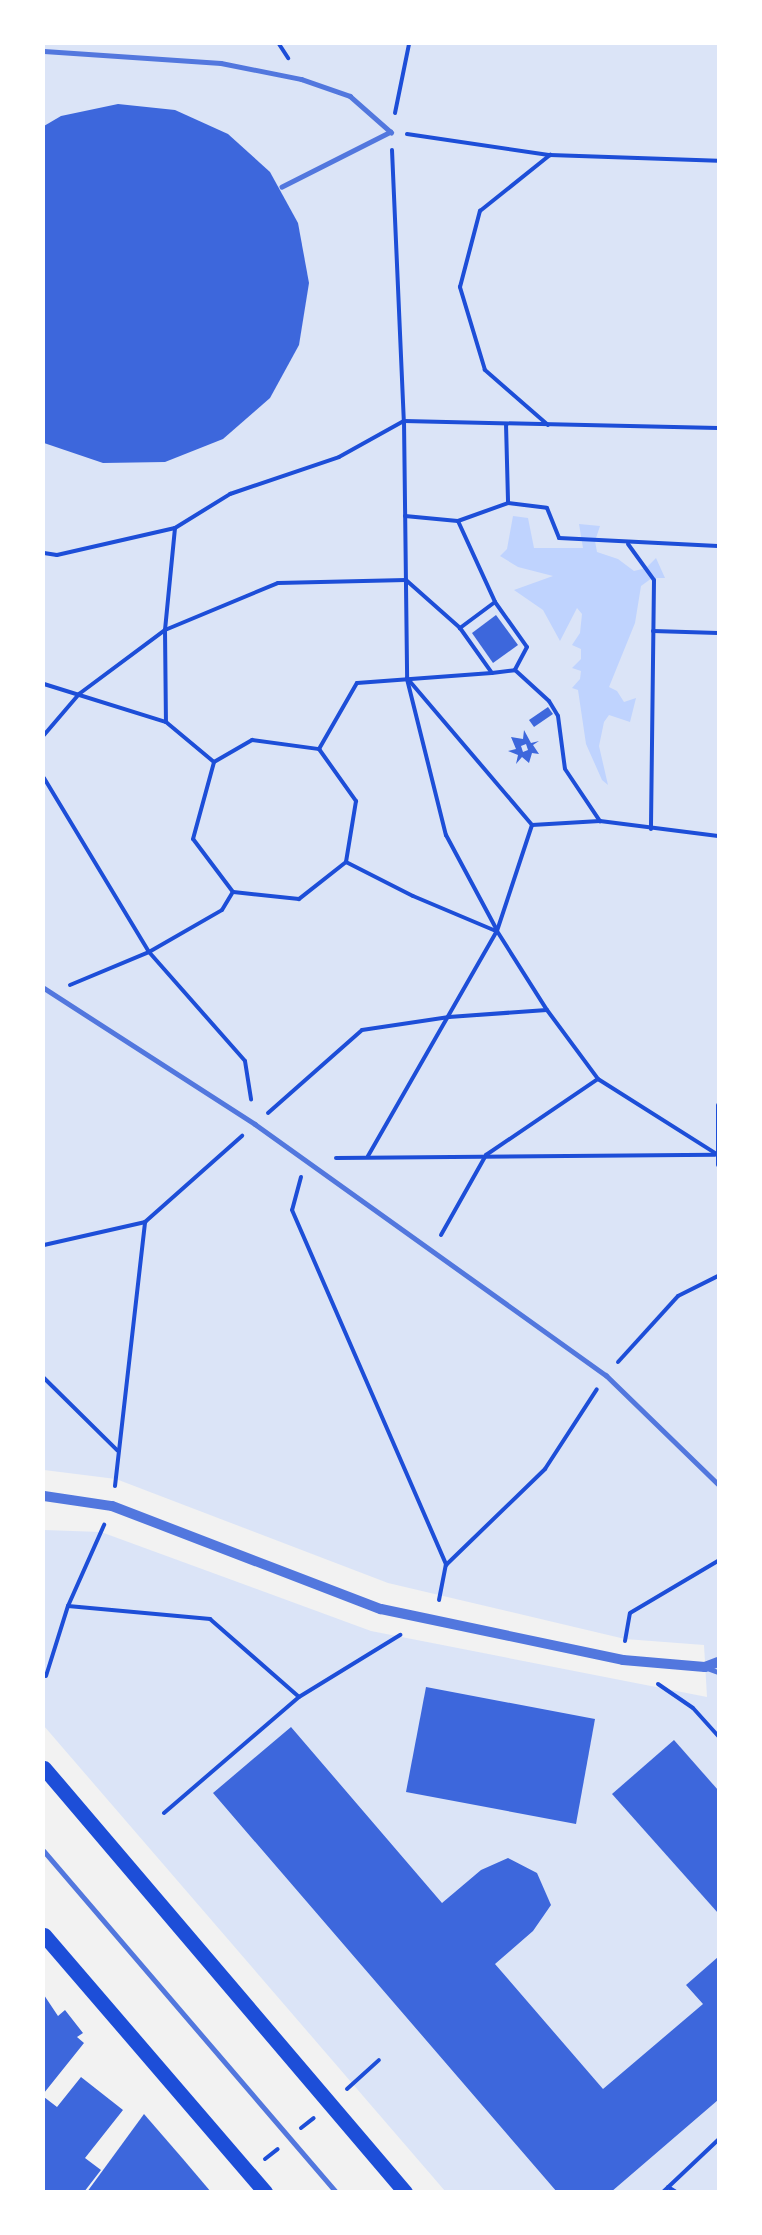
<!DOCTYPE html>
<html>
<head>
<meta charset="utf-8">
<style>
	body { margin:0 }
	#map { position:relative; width:762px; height:2235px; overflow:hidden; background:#f2f2f2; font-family:Roboto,sans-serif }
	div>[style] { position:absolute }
	.green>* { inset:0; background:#dbe4f7 }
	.water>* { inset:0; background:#bfd3fe }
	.building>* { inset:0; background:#3d67dc }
	.path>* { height:4px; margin:-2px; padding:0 2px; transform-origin:2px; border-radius:2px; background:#1d4ed8 }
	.service>* { height:4.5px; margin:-2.25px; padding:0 2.25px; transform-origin:2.25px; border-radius:2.25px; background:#5277de }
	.tertiary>* { height:10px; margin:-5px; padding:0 5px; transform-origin:5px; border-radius:5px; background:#5277de }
	.primary>* { height:15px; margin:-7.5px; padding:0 7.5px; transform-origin:7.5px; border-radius:7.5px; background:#1d4ed8 }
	span { translate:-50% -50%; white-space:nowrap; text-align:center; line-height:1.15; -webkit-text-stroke:4.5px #fff; paint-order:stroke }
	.frame { position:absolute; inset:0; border:45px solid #fff; pointer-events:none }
</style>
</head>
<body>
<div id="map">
	<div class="green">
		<div style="clip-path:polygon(44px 44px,718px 44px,718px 2191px,445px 2191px,44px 1726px,44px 1530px,101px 1532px,371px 1631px,707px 1697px,704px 1645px,625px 1639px,388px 1583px,116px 1479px,44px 1470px)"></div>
	</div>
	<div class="water">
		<div style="clip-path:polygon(513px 516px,528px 518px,534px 548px,583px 548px,579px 524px,600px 526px,595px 541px,597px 552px,618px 559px,634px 571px,646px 568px,656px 558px,665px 578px,652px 578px,641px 586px,635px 623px,609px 687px,617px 691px,624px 702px,636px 698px,630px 722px,609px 715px,604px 722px,599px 746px,608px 785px,602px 780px,586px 744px,578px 690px,572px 688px,580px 679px,581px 671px,572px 668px,581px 659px,581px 649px,572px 645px,580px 633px,582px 614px,577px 608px,560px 641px,543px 610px,514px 590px,553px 576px,518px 567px,500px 556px,507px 549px)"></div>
	</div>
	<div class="building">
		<div style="clip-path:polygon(118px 104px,175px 110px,228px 134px,270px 172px,298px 223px,309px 283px,299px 345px,270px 398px,223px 439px,165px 462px,103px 463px,44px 443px,44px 126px,61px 116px)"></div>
		<div style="clip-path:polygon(496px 615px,518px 645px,493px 663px,472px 633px)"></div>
		<div style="clip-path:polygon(548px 707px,553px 714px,534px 727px,529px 720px)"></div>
		<div style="clip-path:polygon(evenodd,524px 730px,531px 743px,539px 741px,533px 745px,539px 754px,532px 753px,529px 763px,522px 757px,516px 764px,518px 755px,508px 751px,516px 749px,511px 737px,523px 739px,524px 730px,526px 744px,528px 750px,523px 752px,521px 746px,526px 744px)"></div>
		<div style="clip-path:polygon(426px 1687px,595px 1719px,576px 1824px,406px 1792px)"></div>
		<div style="clip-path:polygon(291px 1727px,442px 1903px,481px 1870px,508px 1858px,537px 1873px,551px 1905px,533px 1931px,495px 1964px,603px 2089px,703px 2004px,686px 1985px,718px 1957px,718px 2100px,611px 2192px,557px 2192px,213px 1793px)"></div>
		<div style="clip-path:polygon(674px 1740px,718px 1790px,718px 1913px,612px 1794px)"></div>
		<div style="clip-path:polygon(44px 1995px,58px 2016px,65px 2010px,83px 2033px,77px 2037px,84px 2043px,44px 2093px)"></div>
		<div style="clip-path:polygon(81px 2077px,123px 2110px,85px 2158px,101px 2170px,84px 2192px,44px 2192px,44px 2097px,57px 2107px)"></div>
		<div style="clip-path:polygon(144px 2114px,183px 2159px,211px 2192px,87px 2192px)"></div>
	</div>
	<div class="path">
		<div style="left:279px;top:44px;width:17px;rotate:57deg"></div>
		<div style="left:395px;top:113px;width:70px;rotate:-78.5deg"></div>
		<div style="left:407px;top:134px;width:145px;rotate:8.4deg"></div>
		<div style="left:550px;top:155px;width:168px;rotate:2deg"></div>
		<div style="left:392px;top:150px;width:271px;rotate:87.5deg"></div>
		<div style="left:404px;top:421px;width:257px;rotate:89.3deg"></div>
		<div style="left:407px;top:678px;width:193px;rotate:49.6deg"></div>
		<div style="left:532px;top:825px;width:112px;rotate:108.3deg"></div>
		<div style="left:497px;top:931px;width:93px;rotate:57.7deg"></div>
		<div style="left:547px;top:1010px;width:86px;rotate:53.5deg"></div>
		<div style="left:598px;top:1079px;width:142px;rotate:32.3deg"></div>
		<div style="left:506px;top:424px;width:79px;rotate:88.5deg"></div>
		<div style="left:508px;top:503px;width:39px;rotate:7deg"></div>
		<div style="left:547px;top:508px;width:32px;rotate:68deg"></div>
		<div style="left:559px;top:538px;width:159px;rotate:2.9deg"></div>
		<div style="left:548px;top:425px;width:84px;rotate:-138.9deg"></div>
		<div style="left:485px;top:370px;width:87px;rotate:-106.8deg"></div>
		<div style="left:460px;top:287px;width:79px;rotate:-75.3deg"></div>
		<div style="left:480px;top:211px;width:90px;rotate:-38.7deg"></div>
		<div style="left:405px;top:516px;width:53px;rotate:5.4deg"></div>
		<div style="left:458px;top:521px;width:53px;rotate:-19.8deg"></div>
		<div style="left:458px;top:521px;width:89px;rotate:65.4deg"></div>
		<div style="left:495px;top:602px;width:55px;rotate:54.6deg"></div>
		<div style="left:527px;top:647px;width:26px;rotate:118deg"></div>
		<div style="left:515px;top:670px;width:46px;rotate:42.4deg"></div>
		<div style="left:549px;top:701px;width:17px;rotate:59deg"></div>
		<div style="left:558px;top:716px;width:53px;rotate:82.5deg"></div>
		<div style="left:565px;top:769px;width:63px;rotate:56.1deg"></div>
		<div style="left:600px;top:821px;width:119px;rotate:7.2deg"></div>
		<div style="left:175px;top:528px;width:102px;rotate:95.6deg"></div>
		<div style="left:165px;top:630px;width:92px;rotate:89.4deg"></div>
		<div style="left:166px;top:722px;width:62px;rotate:39.8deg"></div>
		<div style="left:628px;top:544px;width:44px;rotate:54.2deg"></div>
		<div style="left:654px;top:580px;width:249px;rotate:90.7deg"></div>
		<div style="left:44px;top:553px;width:13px;rotate:9deg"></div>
		<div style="left:57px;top:555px;width:121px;rotate:-12.9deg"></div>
		<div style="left:175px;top:528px;width:65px;rotate:-31.7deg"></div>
		<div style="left:230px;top:494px;width:115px;rotate:-18.7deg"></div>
		<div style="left:339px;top:457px;width:74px;rotate:-29deg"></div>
		<div style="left:404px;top:421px;width:314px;rotate:1.3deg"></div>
		<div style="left:495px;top:602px;width:44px;rotate:143.4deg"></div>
		<div style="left:460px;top:628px;width:55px;rotate:54.6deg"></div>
		<div style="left:492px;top:673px;width:23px;rotate:-7deg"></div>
		<div style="left:653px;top:631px;width:65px;rotate:1.8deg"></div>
		<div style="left:407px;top:679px;width:161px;rotate:76deg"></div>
		<div style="left:446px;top:835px;width:108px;rotate:61.8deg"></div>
		<div style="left:44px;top:684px;width:128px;rotate:17.3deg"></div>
		<div style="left:44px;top:735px;width:54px;rotate:-49.5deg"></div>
		<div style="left:79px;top:694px;width:107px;rotate:-36.7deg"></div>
		<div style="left:165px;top:630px;width:122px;rotate:-22.6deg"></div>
		<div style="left:278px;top:583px;width:128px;rotate:-1.3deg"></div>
		<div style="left:406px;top:580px;width:72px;rotate:41.6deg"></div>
		<div style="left:252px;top:740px;width:68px;rotate:7.7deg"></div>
		<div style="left:319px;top:749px;width:64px;rotate:54.6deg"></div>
		<div style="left:356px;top:801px;width:62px;rotate:99.3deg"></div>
		<div style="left:346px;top:862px;width:60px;rotate:141.8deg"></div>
		<div style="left:299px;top:899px;width:66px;rotate:-173.9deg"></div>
		<div style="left:233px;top:892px;width:66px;rotate:-127deg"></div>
		<div style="left:193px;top:839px;width:80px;rotate:-74.7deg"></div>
		<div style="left:214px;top:762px;width:44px;rotate:-30.1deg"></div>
		<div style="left:319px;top:749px;width:76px;rotate:-60.1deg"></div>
		<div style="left:357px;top:683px;width:135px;rotate:-4.2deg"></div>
		<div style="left:44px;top:778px;width:203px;rotate:58.9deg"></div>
		<div style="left:149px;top:952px;width:145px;rotate:48.6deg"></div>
		<div style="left:245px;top:1061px;width:39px;rotate:81deg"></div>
		<div style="left:532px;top:825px;width:68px;rotate:-3.4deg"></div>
		<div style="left:346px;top:862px;width:75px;rotate:26.9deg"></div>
		<div style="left:413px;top:896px;width:90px;rotate:22.9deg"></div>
		<div style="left:70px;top:985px;width:86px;rotate:-22.7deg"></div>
		<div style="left:149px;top:952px;width:84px;rotate:-29.9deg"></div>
		<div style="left:222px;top:910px;width:21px;rotate:-59deg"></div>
		<div style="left:718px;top:1105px;width:60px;rotate:90deg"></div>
		<div style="left:268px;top:1113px;width:125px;rotate:-41.4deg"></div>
		<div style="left:362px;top:1030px;width:88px;rotate:-8.5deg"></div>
		<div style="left:449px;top:1017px;width:98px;rotate:-4.1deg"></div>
		<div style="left:368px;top:1156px;width:259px;rotate:-60.2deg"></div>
		<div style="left:336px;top:1158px;width:379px;rotate:-0.5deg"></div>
		<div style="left:301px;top:1177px;width:34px;rotate:105deg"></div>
		<div style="left:292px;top:1210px;width:387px;rotate:66.5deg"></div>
		<div style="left:441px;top:1235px;width:92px;rotate:-60.6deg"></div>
		<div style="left:486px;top:1155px;width:135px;rotate:-34.2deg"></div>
		<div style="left:44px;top:1245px;width:104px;rotate:-12.8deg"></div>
		<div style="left:145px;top:1222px;width:130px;rotate:-41.6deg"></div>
		<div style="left:618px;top:1362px;width:89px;rotate:-47.7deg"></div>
		<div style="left:678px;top:1296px;width:45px;rotate:-26.6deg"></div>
		<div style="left:44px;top:1378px;width:103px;rotate:44.6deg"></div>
		<div style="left:115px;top:1486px;width:266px;rotate:-83.5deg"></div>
		<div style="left:439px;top:1600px;width:36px;rotate:-79deg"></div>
		<div style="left:446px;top:1565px;width:138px;rotate:-44.1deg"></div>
		<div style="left:545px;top:1469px;width:95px;rotate:-57deg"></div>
		<div style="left:68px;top:1606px;width:143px;rotate:5.2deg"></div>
		<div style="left:210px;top:1619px;width:118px;rotate:41.2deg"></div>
		<div style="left:625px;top:1641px;width:28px;rotate:-80deg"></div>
		<div style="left:630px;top:1613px;width:102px;rotate:-30.6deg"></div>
		<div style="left:46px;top:1676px;width:73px;rotate:-72.6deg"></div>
		<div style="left:68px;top:1606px;width:89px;rotate:-66deg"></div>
		<div style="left:658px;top:1684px;width:42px;rotate:34.4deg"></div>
		<div style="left:693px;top:1708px;width:38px;rotate:48deg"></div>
		<div style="left:164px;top:1813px;width:178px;rotate:-40.7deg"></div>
		<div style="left:299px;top:1697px;width:119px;rotate:-31.5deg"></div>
		<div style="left:347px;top:2089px;width:43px;rotate:-42.2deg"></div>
		<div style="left:301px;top:2128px;width:16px;rotate:-38deg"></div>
		<div style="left:265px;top:2159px;width:16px;rotate:-38deg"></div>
		<div style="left:668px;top:2187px;width:9px;rotate:32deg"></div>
		<div style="left:663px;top:2192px;width:76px;rotate:-43.4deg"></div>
	</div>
	<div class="service">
		<div style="left:44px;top:51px;width:177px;rotate:3.9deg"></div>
		<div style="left:221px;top:63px;width:82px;rotate:11.3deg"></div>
		<div style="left:301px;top:79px;width:52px;rotate:19.1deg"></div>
		<div style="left:350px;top:96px;width:55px;rotate:41.3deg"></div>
		<div style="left:391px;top:132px;width:122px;rotate:153.2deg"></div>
		<div style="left:44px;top:988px;width:251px;rotate:32.8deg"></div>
		<div style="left:255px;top:1124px;width:432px;rotate:35.6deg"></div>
		<div style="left:606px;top:1375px;width:156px;rotate:44.2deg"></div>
		<div style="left:707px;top:1668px;width:12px;rotate:20deg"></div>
		<div style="left:44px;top:1851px;width:449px;rotate:49.4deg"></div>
	</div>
	<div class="tertiary">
		<div style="left:44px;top:1496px;width:69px;rotate:8.4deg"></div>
		<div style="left:112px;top:1506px;width:288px;rotate:21deg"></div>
		<div style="left:381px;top:1609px;width:247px;rotate:11.9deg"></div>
		<div style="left:623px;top:1660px;width:82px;rotate:4.9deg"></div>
		<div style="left:705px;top:1667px;width:14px;rotate:-21deg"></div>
	</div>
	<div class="primary">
		<div style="left:44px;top:1768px;width:557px;rotate:49.59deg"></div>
		<div style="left:44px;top:1935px;width:339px;rotate:49.3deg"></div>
	</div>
	<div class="frame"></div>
</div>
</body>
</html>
